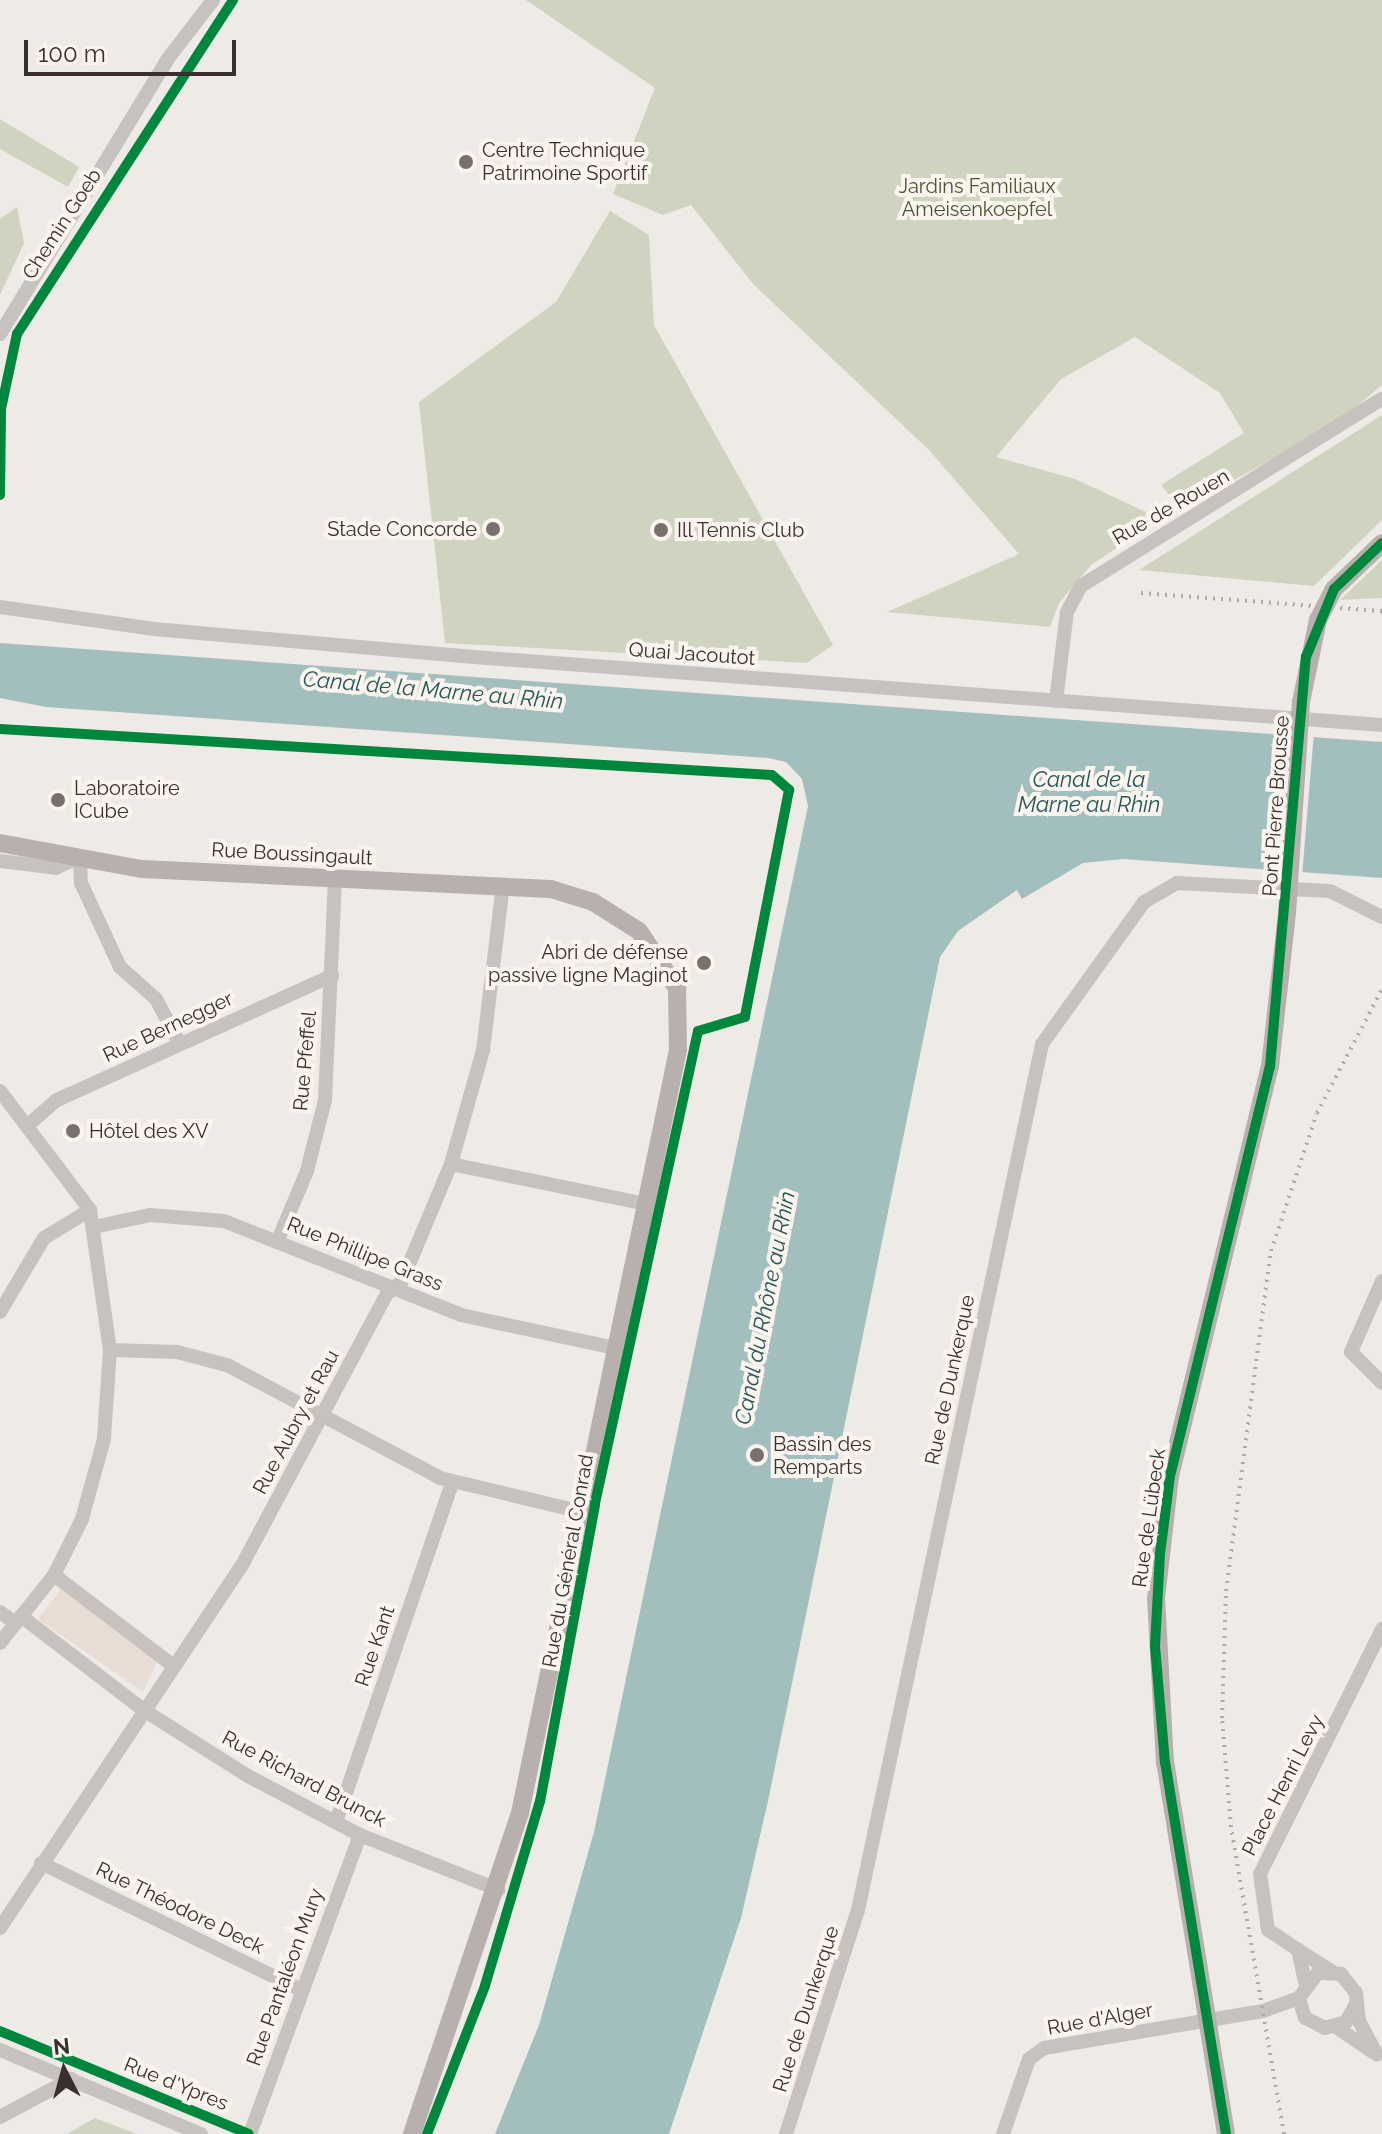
<!DOCTYPE html>
<html>
<head>
<meta charset="utf-8">
<style>
	body { margin:0 }
	#map { position:relative; width:1382px; height:2134px; overflow:hidden; background:#eeeae6; font-family:Raleway,sans-serif }
	div>[style] { position:absolute }
	.green>* { inset:0; background:#d1d3c1 }
	.plaza>* { inset:0; background:#e7ddd4 }
	.water>* { inset:0; background:#a3bfbd }
	.pier>* { inset:0; background:#eeeae6 }
	.minor>* { height:14px; margin:-7px; padding:0 7px; transform-origin:7px; border-radius:7px; background:#c8c2be }
	.major>* { height:18px; margin:-9px; padding:0 9px; transform-origin:9px; border-radius:9px; background:#b7b0ad }
	.rail>* { height:4px; margin-top:-2px; transform-origin:0; background:repeating-linear-gradient(90deg,#b0aba8 0 2px,transparent 0 8px) }
	.major-bridge>* { height:18px; margin:-9px; padding:0 9px; transform-origin:9px; border-radius:9px; background:#b7b0ad }
	.cycleway>* { height:10px; margin:-5px; padding:0 5px; transform-origin:5px; border-radius:5px; background:#00873e }
	.dots>* { width:22px; height:22px; translate:-50% -50%; box-sizing:border-box; border:4px solid #faf3ee; border-radius:50% }
	span { translate:-50% -50%; white-space:nowrap; text-align:center; line-height:1.15; -webkit-text-stroke:8px #faf3ee; paint-order:stroke }
	.poi-label { font-size:20px; color:#392f2c }
	.left { translate:0 -50%; text-align:left }
	.right { translate:-100% -50%; text-align:right }
	.park-label { font-size:20px; color:#4b5532 }
	.street-label { font-size:20px; color:#392f2c }
	.water-label { font-size:22px; color:#245857; font-style:italic }
	.north { position:absolute; left:24px; top:2030px; width:80px; height:80px; -webkit-text-stroke:6px #faf3ee; paint-order:stroke; rotate:354deg; font-size:22px; font-weight:700; line-height:32px; text-align:center; color:#392f2c }
	.north::after { content:''; display:block; margin:auto; width:28px; height:36px; background:#392f2c; clip-path:polygon(50% 0,100% 100%,50% 72%,0 100%) }
	.scale { position:absolute; left:24px; top:40px; width:212px; height:36px; box-sizing:border-box; border:4px solid #392f2c; border-top:0; padding-left:10px; font-size:24px; line-height:28px; white-space:nowrap; color:#392f2c; -webkit-text-stroke:6px #faf3ee; paint-order:stroke }
</style>
</head>
<body>
<div id="map">
	<div class="green">
		<div style="clip-path:polygon(526px 0,1382px 0,1382px 385px,1341px 420px,1181px 510px,1161px 485px,1244px 433px,1220px 393px,1135px 337px,1061px 379px,996px 457px,1075px 479px,1146px 512px,1141px 532px,1091px 565px,1059px 603px,1050px 627px,887px 612px,1019px 554px,929px 450px,753px 284px,691px 205px,663px 215px,613px 194px,655px 88px)"></div>
		<div style="clip-path:polygon(0 119px,79px 167px,68px 187px,0 149px)"></div>
		<div style="clip-path:polygon(17px 207px,24px 243px,0 295px,0 219px)"></div>
		<div style="clip-path:polygon(610px 211px,649px 235px,654px 325px,833px 645px,807px 663px,445px 643px,419px 402px,556px 302px)"></div>
		<div style="clip-path:polygon(1382px 415px,1382px 520px,1314px 586px,1139px 570px)"></div>
		<div style="clip-path:polygon(1382px 560px,1382px 598px,1340px 600px)"></div>
		<div style="clip-path:polygon(95px 2118px,137px 2134px,67px 2134px)"></div>
	</div>
	<div class="plaza">
		<div style="clip-path:polygon(61px 1589px,157px 1662px,143px 1692px,38px 1619px)"></div>
	</div>
	<div class="water">
		<div style="clip-path:polygon(0 643px,1382px 742px,1382px 878px,1123px 859px,1083px 863px,1022px 899px,1017px 890px,958px 931px,940px 957px,768px 1801px,741px 1918px,669px 2134px,495px 2134px,539px 2025px,594px 1832px,808px 806px,802px 779px,786px 762px,768px 758px,46px 707px,0 698px)"></div>
	</div>
	<div class="pier">
		<div style="clip-path:polygon(1281px 729px,1314px 732px,1302px 876px,1269px 874px)"></div>
	</div>
	<div class="minor">
		<div style="left:0;top:334px;width:321px;rotate:-58.6deg"></div>
		<div style="left:167px;top:60px;width:76px;rotate:-52.5deg"></div>
		<div style="left:0;top:607px;width:156px;rotate:8.1deg"></div>
		<div style="left:154px;top:629px;width:321px;rotate:5deg"></div>
		<div style="left:474px;top:657px;width:911px;rotate:4.28deg"></div>
		<div style="left:1056px;top:701px;width:90px;rotate:-83deg"></div>
		<div style="left:1067px;top:612px;width:30px;rotate:-62deg"></div>
		<div style="left:1081px;top:586px;width:354px;rotate:-31.9deg"></div>
		<div style="left:80px;top:857px;width:26px;rotate:88deg"></div>
		<div style="left:81px;top:883px;width:93px;rotate:65.1deg"></div>
		<div style="left:120px;top:967px;width:48px;rotate:41.6deg"></div>
		<div style="left:156px;top:999px;width:51px;rotate:61.9deg"></div>
		<div style="left:0;top:861px;width:56px;rotate:7.1deg"></div>
		<div style="left:56px;top:868px;width:26px;rotate:-25deg"></div>
		<div style="left:0;top:1091px;width:149px;rotate:52.9deg"></div>
		<div style="left:90px;top:1210px;width:141px;rotate:81.9deg"></div>
		<div style="left:110px;top:1350px;width:89px;rotate:93.9deg"></div>
		<div style="left:104px;top:1439px;width:83px;rotate:105.4deg"></div>
		<div style="left:82px;top:1519px;width:63px;rotate:116.6deg"></div>
		<div style="left:54px;top:1575px;width:87px;rotate:128.5deg"></div>
		<div style="left:28px;top:1125px;width:38px;rotate:-41deg"></div>
		<div style="left:57px;top:1100px;width:302px;rotate:-24.3deg"></div>
		<div style="left:451px;top:1164px;width:199px;rotate:11.6deg"></div>
		<div style="left:94px;top:1227px;width:57px;rotate:-12.1deg"></div>
		<div style="left:150px;top:1215px;width:74px;rotate:4.6deg"></div>
		<div style="left:224px;top:1221px;width:255px;rotate:21.6deg"></div>
		<div style="left:461px;top:1315px;width:162px;rotate:12.1deg"></div>
		<div style="left:278px;top:1240px;width:75px;rotate:-67.2deg"></div>
		<div style="left:307px;top:1171px;width:73px;rotate:-75.8deg"></div>
		<div style="left:325px;top:1100px;width:221px;rotate:-87.4deg"></div>
		<div style="left:1382px;top:1281px;width:77px;rotate:113.6deg"></div>
		<div style="left:1351px;top:1352px;width:44px;rotate:45deg"></div>
		<div style="left:0;top:1312px;width:86px;rotate:-59.3deg"></div>
		<div style="left:44px;top:1238px;width:54px;rotate:-31.3deg"></div>
		<div style="left:110px;top:1350px;width:67px;rotate:1.7deg"></div>
		<div style="left:177px;top:1352px;width:52px;rotate:14.6deg"></div>
		<div style="left:227px;top:1365px;width:241px;rotate:27.9deg"></div>
		<div style="left:440px;top:1478px;width:147px;rotate:13.4deg"></div>
		<div style="left:54px;top:1575px;width:148px;rotate:37.3deg"></div>
		<div style="left:0;top:1612px;width:19px;rotate:36deg"></div>
		<div style="left:21px;top:1616px;width:153px;rotate:37.5deg"></div>
		<div style="left:142px;top:1709px;width:125px;rotate:32.3deg"></div>
		<div style="left:248px;top:1776px;width:127px;rotate:27.8deg"></div>
		<div style="left:360px;top:1835px;width:149px;rotate:21.6deg"></div>
		<div style="left:336px;top:1822px;width:358px;rotate:-71.1deg"></div>
		<div style="left:41px;top:1863px;width:289px;rotate:26deg"></div>
		<div style="left:0;top:1928px;width:434px;rotate:-56.3deg"></div>
		<div style="left:241px;top:1567px;width:310px;rotate:-61.9deg"></div>
		<div style="left:387px;top:1294px;width:20px;rotate:-41deg"></div>
		<div style="left:402px;top:1281px;width:127px;rotate:-67.3deg"></div>
		<div style="left:451px;top:1164px;width:118px;rotate:-74.3deg"></div>
		<div style="left:483px;top:1050px;width:166px;rotate:-83.1deg"></div>
		<div style="left:1298px;top:1950px;width:36px;rotate:-146deg"></div>
		<div style="left:1268px;top:1930px;width:57px;rotate:-98.1deg"></div>
		<div style="left:1260px;top:1874px;width:274px;rotate:-63.5deg"></div>
		<div style="left:1305px;top:1982px;width:33px;rotate:-102deg"></div>
		<div style="left:1298px;top:1950px;width:41px;rotate:32.2deg"></div>
		<div style="left:1357px;top:2002px;width:23px;rotate:119deg"></div>
		<div style="left:1346px;top:2022px;width:22px;rotate:164deg"></div>
		<div style="left:1325px;top:2028px;width:22px;rotate:-153deg"></div>
		<div style="left:1305px;top:2018px;width:21px;rotate:-107deg"></div>
		<div style="left:1299px;top:1998px;width:31px;rotate:-53deg"></div>
		<div style="left:1318px;top:1973px;width:23px;rotate:2deg"></div>
		<div style="left:1341px;top:1974px;width:24px;rotate:52deg"></div>
		<div style="left:1356px;top:1993px;width:28px;rotate:84deg"></div>
		<div style="left:1359px;top:2021px;width:38px;rotate:62deg"></div>
		<div style="left:1336px;top:2027px;width:45px;rotate:34deg"></div>
		<div style="left:0;top:2050px;width:218px;rotate:22.7deg"></div>
		<div style="left:0;top:2117px;width:81px;rotate:-28.2deg"></div>
		<div style="left:250px;top:2134px;width:319px;rotate:-69.8deg"></div>
		<div style="left:786px;top:2134px;width:235px;rotate:-72.2deg"></div>
		<div style="left:858px;top:1910px;width:885px;rotate:-78deg"></div>
		<div style="left:1042px;top:1044px;width:175px;rotate:-54.3deg"></div>
		<div style="left:1144px;top:902px;width:38px;rotate:-30deg"></div>
		<div style="left:1177px;top:883px;width:153px;rotate:3deg"></div>
		<div style="left:1330px;top:891px;width:58px;rotate:26.6deg"></div>
		<div style="left:1003px;top:2134px;width:79px;rotate:-70.9deg"></div>
		<div style="left:1029px;top:2059px;width:19px;rotate:-36deg"></div>
		<div style="left:1044px;top:2048px;width:222px;rotate:-9.6deg"></div>
		<div style="left:1263px;top:2011px;width:38px;rotate:-20deg"></div>
	</div>
	<div class="major">
		<div style="left:1334px;top:589px;width:66px;rotate:-43.8deg"></div>
		<div style="left:1301px;top:702px;width:84px;rotate:-78.3deg"></div>
		<div style="left:0;top:843px;width:144px;rotate:10.4deg"></div>
		<div style="left:142px;top:869px;width:409px;rotate:2.8deg"></div>
		<div style="left:551px;top:889px;width:44px;rotate:17.2deg"></div>
		<div style="left:593px;top:902px;width:54px;rotate:32.2deg"></div>
		<div style="left:639px;top:931px;width:69px;rotate:56.3deg"></div>
		<div style="left:677px;top:988px;width:62px;rotate:89.1deg"></div>
		<div style="left:678px;top:1050px;width:779px;rotate:101.7deg"></div>
		<div style="left:520px;top:1813px;width:339px;rotate:108.6deg"></div>
		<div style="left:1226px;top:2134px;width:376px;rotate:-99.3deg"></div>
		<div style="left:1165px;top:1763px;width:164px;rotate:-93.1deg"></div>
		<div style="left:1156px;top:1599px;width:124px;rotate:-83.5deg"></div>
		<div style="left:1170px;top:1476px;width:421px;rotate:-76.3deg"></div>
		<div style="left:1270px;top:1067px;width:155px;rotate:-83.7deg"></div>
	</div>
	<div class="rail">
		<div style="left:1141px;top:593px;width:242px;rotate:4.3deg"></div>
		<div style="left:1284px;top:2134px;width:312px;rotate:-99.8deg"></div>
		<div style="left:1231px;top:1827px;width:109px;rotate:-94.7deg"></div>
		<div style="left:1222px;top:1718px;width:127px;rotate:-88.2deg"></div>
		<div style="left:1226px;top:1591px;width:343px;rotate:-82.5deg"></div>
		<div style="left:1271px;top:1251px;width:145px;rotate:-71.6deg"></div>
		<div style="left:1317px;top:1113px;width:140px;rotate:-62.3deg"></div>
	</div>
	<div class="major-bridge">
		<div style="left:1318px;top:620px;width:35px;rotate:-63deg"></div>
		<div style="left:1287px;top:913px;width:211px;rotate:-86.2deg"></div>
	</div>
	<div class="cycleway">
		<div style="left:0;top:495px;width:86px;rotate:-89.3deg"></div>
		<div style="left:1px;top:409px;width:77px;rotate:-78deg"></div>
		<div style="left:17px;top:334px;width:398px;rotate:-57.1deg"></div>
		<div style="left:0;top:729px;width:773px;rotate:3.41deg"></div>
		<div style="left:772px;top:775px;width:23px;rotate:41deg"></div>
		<div style="left:789px;top:790px;width:231px;rotate:101deg"></div>
		<div style="left:745px;top:1017px;width:49px;rotate:163.4deg"></div>
		<div style="left:698px;top:1031px;width:485px;rotate:102.3deg"></div>
		<div style="left:595px;top:1505px;width:301px;rotate:100.5deg"></div>
		<div style="left:540px;top:1801px;width:193px;rotate:106.6deg"></div>
		<div style="left:485px;top:1986px;width:159px;rotate:111.4deg"></div>
		<div style="left:0;top:2031px;width:269px;rotate:22.5deg"></div>
		<div style="left:1226px;top:2134px;width:376px;rotate:-99.3deg"></div>
		<div style="left:1165px;top:1763px;width:117px;rotate:-94.9deg"></div>
		<div style="left:1155px;top:1646px;width:92px;rotate:-86.9deg"></div>
		<div style="left:1160px;top:1554px;width:79px;rotate:-82.7deg"></div>
		<div style="left:1170px;top:1476px;width:421px;rotate:-76.3deg"></div>
		<div style="left:1270px;top:1067px;width:412px;rotate:-85deg"></div>
		<div style="left:1306px;top:657px;width:74px;rotate:-67.6deg"></div>
		<div style="left:1334px;top:589px;width:66px;rotate:-43.8deg"></div>
	</div>
	<div class="dots">
		<div style="left:466px;top:162px;background:#78706d"></div>
		<div style="left:493px;top:529px;background:#78706d"></div>
		<div style="left:661px;top:530px;background:#78706d"></div>
		<div style="left:58px;top:800px;background:#78706d"></div>
		<div style="left:704px;top:963px;background:#78706d"></div>
		<div style="left:73px;top:1131px;background:#78706d"></div>
		<div style="left:757px;top:1455px;background:#78706d"></div>
	</div>
	<div class="poi-label">
		<span class="left" style="left:482px;top:162px">Centre Technique<br>Patrimoine Sportif</span>
		<span class="right" style="left:477px;top:529px">Stade Concorde</span>
		<span class="left" style="left:677px;top:530px">Ill Tennis Club</span>
		<span class="left" style="left:74px;top:800px">Laboratoire<br>ICube</span>
		<span class="right" style="left:688px;top:964px">Abri de défense<br>passive ligne Maginot</span>
		<span class="left" style="left:89px;top:1131px">Hôtel des XV</span>
		<span class="left" style="left:773px;top:1456px">Bassin des<br>Remparts</span>
	</div>
	<div class="park-label">
		<span style="left:977px;top:198px">Jardins Familiaux<br>Ameisenkoepfel</span>
	</div>
	<div class="street-label">
		<span style="left:62px;top:224px;rotate:-57deg">Chemin Goeb</span>
		<span style="left:1171px;top:507px;rotate:-30deg">Rue de Rouen</span>
		<span style="left:692px;top:654px;rotate:4deg">Quai Jacoutot</span>
		<span style="left:1276px;top:806px;rotate:-86deg">Pont Pierre Brousse</span>
		<span style="left:292px;top:854px;rotate:3deg">Rue Boussingault</span>
		<span style="left:168px;top:1027px;rotate:-25deg">Rue Bernegger</span>
		<span style="left:305px;top:1061px;rotate:-85deg">Rue Pfeffel</span>
		<span style="left:365px;top:1254px;rotate:22deg">Rue Phillipe Grass</span>
		<span style="left:950px;top:1380px;rotate:-78deg">Rue de Dunkerque</span>
		<span style="left:296px;top:1422px;rotate:-62deg">Rue Aubry et Rau</span>
		<span style="left:1149px;top:1518px;rotate:-82deg">Rue de Lübeck</span>
		<span style="left:568px;top:1561px;rotate:-80deg">Rue du Général Conrad</span>
		<span style="left:375px;top:1646px;rotate:-71deg">Rue Kant</span>
		<span style="left:304px;top:1779px;rotate:28deg">Rue Richard Brunck</span>
		<span style="left:1283px;top:1785px;rotate:-63deg">Place Henri Levy</span>
		<span style="left:180px;top:1908px;rotate:26deg">Rue Théodore Deck</span>
		<span style="left:285px;top:1977px;rotate:-70deg">Rue Pantaléon Mury</span>
		<span style="left:806px;top:2009px;rotate:-72deg">Rue de Dunkerque</span>
		<span style="left:1100px;top:2019px;rotate:-10deg">Rue d'Alger</span>
		<span style="left:176px;top:2084px;rotate:22deg">Rue d'Ypres</span>
	</div>
	<div class="water-label">
		<span style="left:433px;top:690px;rotate:5deg">Canal de la Marne au Rhin</span>
		<span style="left:1089px;top:792px">Canal de la<br>Marne au Rhin</span>
		<span style="left:765px;top:1308px;rotate:-79deg">Canal du Rhône au Rhin</span>
	</div>
	<div class="north">N</div>
	<div class="scale">100 m</div>
</div>
</body>
</html>
